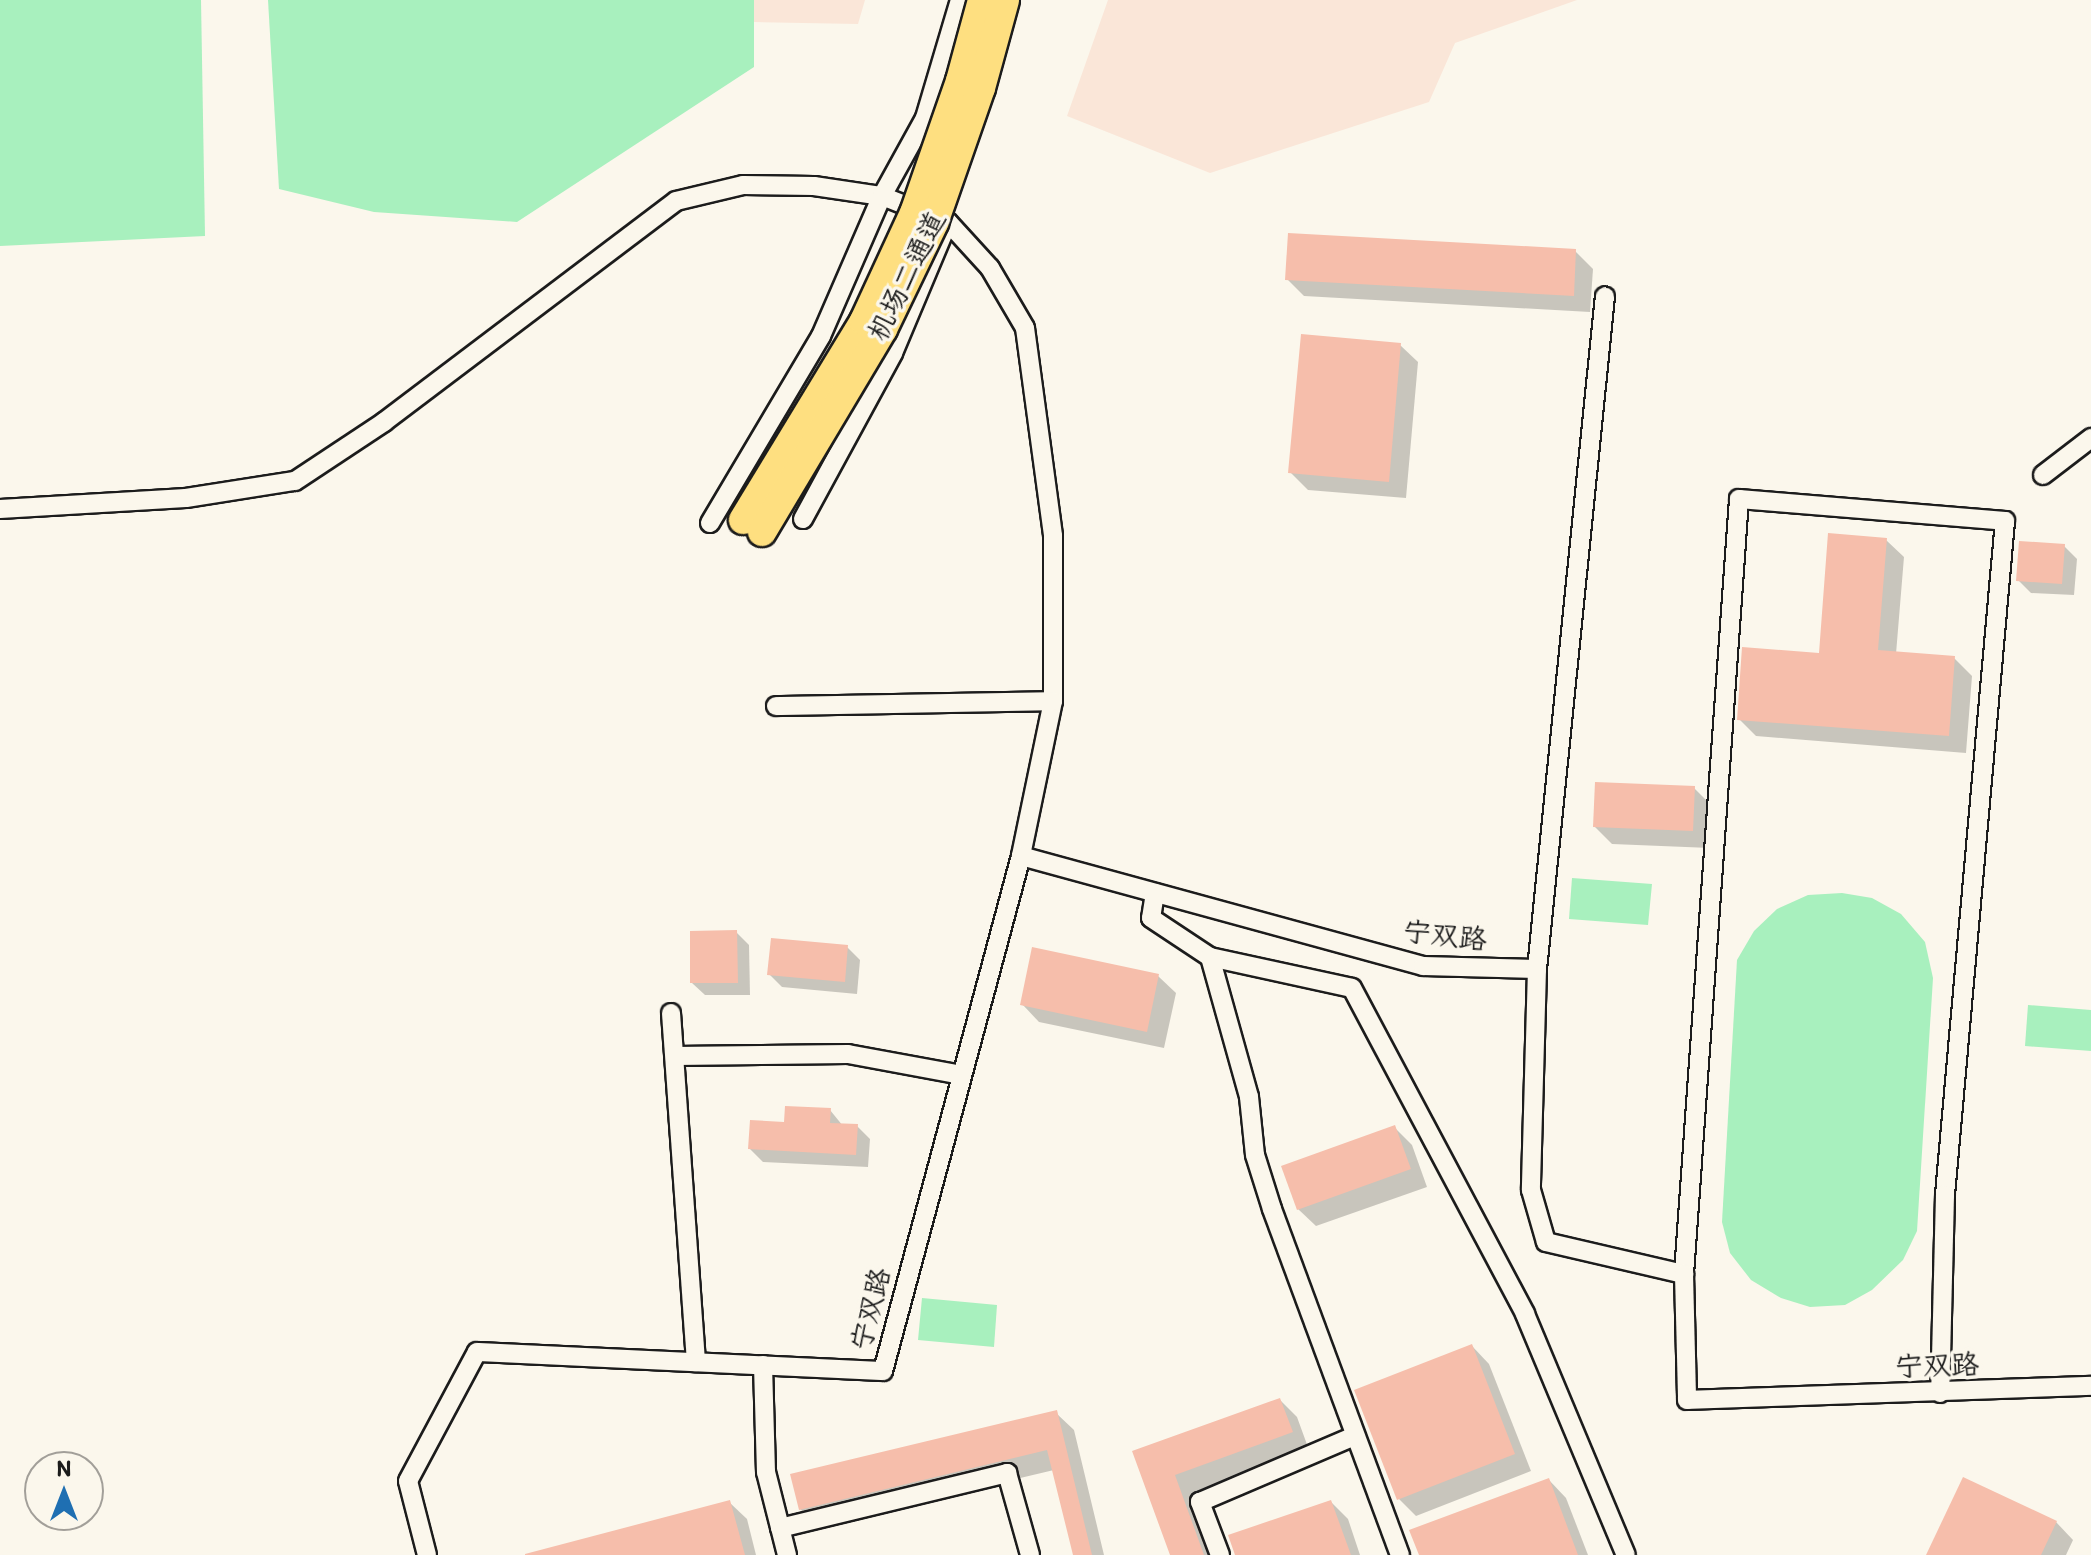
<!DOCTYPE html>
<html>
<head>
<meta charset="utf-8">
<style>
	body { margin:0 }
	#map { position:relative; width:2091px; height:1555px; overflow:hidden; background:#fbf7ec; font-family:Itim,"LXGW WenKai TC",sans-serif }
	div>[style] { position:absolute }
	.built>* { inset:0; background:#fae6d8 }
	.green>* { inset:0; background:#a8f0be }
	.shadow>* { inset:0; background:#0003 }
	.building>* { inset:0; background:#f6beab }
	.roads { filter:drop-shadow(2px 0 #1c1c1c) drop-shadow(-2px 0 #1c1c1c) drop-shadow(0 2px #1c1c1c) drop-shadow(0 -2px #1c1c1c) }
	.minor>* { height:18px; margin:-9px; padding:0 9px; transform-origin:9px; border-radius:9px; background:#fbf7ec }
	.bridges { filter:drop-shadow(2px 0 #1c1c1c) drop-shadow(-2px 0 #1c1c1c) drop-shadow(0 2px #1c1c1c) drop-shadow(0 -2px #1c1c1c) }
	.highway-bridge>* { height:28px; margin:-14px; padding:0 14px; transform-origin:14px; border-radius:14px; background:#fedf80 }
	span { translate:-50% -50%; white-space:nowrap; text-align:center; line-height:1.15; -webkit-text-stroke:7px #fbf7ec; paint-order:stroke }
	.street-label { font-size:28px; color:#1c1c1c }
	.north { position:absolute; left:24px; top:1451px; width:80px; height:80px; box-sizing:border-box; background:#fbf7ec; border:2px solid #a29f99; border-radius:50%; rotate:0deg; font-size:22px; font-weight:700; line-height:32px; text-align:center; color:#1c1c1c }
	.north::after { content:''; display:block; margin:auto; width:28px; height:36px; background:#1f6fb2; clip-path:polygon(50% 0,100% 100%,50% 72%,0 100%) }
</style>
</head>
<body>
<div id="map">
	<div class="built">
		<div style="clip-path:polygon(754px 0,865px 0,858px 24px,754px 22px)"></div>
		<div style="clip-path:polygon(1108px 0,1577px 0,1455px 43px,1429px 102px,1210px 173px,1067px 116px)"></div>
	</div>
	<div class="green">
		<div style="clip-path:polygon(0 0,201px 0,205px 236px,0 246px)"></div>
		<div style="clip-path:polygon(268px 0,754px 0,754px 67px,517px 222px,374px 212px,279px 189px)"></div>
		<div style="clip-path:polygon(1572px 878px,1652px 884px,1648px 925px,1569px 919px)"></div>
		<div style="clip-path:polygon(1842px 893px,1872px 898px,1901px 914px,1925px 942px,1933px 978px,1917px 1231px,1903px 1260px,1872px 1290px,1845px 1305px,1810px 1307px,1781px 1298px,1751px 1280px,1730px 1253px,1722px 1222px,1737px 960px,1754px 931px,1777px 909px,1808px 895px)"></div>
		<div style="clip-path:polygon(2028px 1005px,2091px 1010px,2091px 1051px,2025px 1046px)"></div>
		<div style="clip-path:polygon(922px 1298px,997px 1305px,994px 1347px,918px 1340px)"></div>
	</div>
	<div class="shadow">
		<div style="clip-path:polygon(1575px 251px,1593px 269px,1590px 312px,1304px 296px,1287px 279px)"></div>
		<div style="clip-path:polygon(1400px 345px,1418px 362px,1406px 498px,1308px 490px,1290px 472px)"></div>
		<div style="clip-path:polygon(1886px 540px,1904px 557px,1896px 654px,1954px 658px,1972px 676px,1966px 753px,1756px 736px,1739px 719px,1821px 655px)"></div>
		<div style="clip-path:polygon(2064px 546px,2077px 559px,2074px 595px,2031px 593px,2018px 580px)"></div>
		<div style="clip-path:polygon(1694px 788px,1711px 805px,1710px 848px,1612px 844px,1595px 827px)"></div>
		<div style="clip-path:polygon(736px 932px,749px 945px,750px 995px,705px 995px,692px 983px)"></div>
		<div style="clip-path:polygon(847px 947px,860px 960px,857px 994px,782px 987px,769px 974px)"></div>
		<div style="clip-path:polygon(1158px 976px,1176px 993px,1164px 1048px,1039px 1022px,1022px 1004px)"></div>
		<div style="clip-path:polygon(830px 1110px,843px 1126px,857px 1126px,870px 1139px,868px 1167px,763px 1162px,750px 1149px,786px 1124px)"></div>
		<div style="clip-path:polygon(1395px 1128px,1412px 1145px,1427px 1187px,1316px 1226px,1298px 1209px)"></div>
		<div style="clip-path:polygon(1472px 1346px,1489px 1364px,1531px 1471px,1416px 1516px,1399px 1499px)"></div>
		<div style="clip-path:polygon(1280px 1400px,1297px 1417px,1309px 1450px,1191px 1493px,1214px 1555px,1172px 1555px,1135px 1453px)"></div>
		<div style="clip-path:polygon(1056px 1413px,1074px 1430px,1104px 1555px,1075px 1555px,1054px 1470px,818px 1526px,800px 1509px)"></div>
		<div style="clip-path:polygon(1549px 1480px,1566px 1498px,1588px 1555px,1421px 1555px)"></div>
		<div style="clip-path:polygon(729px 1502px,747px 1519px,756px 1555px,529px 1555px)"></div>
		<div style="clip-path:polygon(1331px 1502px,1348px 1519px,1360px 1555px,1237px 1555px)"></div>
		<div style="clip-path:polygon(2056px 1522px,2073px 1540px,2066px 1555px,1928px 1555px)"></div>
	</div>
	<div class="building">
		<div style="clip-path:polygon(1288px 233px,1576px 249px,1574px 296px,1285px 280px)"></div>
		<div style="clip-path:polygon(1301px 334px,1401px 343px,1389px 482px,1288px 473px)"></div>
		<div style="clip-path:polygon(1828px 533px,1887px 538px,1878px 650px,1955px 656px,1949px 736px,1737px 720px,1742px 647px,1819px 653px)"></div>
		<div style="clip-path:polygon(2019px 541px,2065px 544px,2062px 584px,2016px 581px)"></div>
		<div style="clip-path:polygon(1595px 782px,1695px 786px,1693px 831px,1593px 827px)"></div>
		<div style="clip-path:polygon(737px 930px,738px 983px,690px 983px,690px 931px)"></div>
		<div style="clip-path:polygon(771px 938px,848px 945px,845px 982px,767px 975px)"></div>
		<div style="clip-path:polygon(1032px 947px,1159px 974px,1147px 1032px,1020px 1005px)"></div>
		<div style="clip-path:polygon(785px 1106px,831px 1108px,830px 1123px,858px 1124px,856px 1155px,748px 1149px,750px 1120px,784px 1122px)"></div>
		<div style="clip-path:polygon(1395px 1125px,1411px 1169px,1297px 1210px,1281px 1166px)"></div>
		<div style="clip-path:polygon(1472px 1344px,1515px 1454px,1397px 1500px,1354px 1390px)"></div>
		<div style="clip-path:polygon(1280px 1398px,1293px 1432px,1175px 1475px,1204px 1555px,1170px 1555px,1132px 1451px)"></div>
		<div style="clip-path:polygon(1057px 1410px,1092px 1555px,1073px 1555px,1047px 1450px,799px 1510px,790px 1474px)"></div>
		<div style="clip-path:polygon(1963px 1477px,2057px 1521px,2041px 1555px,1926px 1555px)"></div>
		<div style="clip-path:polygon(1549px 1478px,1578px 1555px,1419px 1555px,1409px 1530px)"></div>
		<div style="clip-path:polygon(730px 1500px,745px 1555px,525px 1555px,525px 1554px)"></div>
		<div style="clip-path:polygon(1331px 1500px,1351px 1555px,1235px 1555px,1228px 1535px)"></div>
	</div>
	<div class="roads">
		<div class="minor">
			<div style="left:2043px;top:475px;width:61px;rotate:-37.6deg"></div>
			<div style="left:0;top:509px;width:186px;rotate:-3.4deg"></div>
			<div style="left:186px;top:498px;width:110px;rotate:-8.9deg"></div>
			<div style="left:295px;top:481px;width:107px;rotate:-33.5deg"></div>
			<div style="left:384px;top:422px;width:366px;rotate:-37.1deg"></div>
			<div style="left:676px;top:201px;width:69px;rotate:-13.4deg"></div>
			<div style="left:743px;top:185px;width:71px;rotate:0.8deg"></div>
			<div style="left:814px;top:186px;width:69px;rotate:8.4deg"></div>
			<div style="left:882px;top:196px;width:71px;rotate:21.5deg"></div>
			<div style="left:948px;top:222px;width:62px;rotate:47.6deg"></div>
			<div style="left:990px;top:268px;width:69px;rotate:59.7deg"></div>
			<div style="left:1025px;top:328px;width:210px;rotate:82.3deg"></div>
			<div style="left:1053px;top:536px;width:165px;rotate:90deg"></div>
			<div style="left:1053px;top:701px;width:158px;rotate:101.7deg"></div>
			<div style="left:803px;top:519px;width:189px;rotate:-61.5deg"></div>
			<div style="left:893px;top:353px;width:129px;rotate:-67.2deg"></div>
			<div style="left:710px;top:523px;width:217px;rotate:-59.3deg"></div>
			<div style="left:821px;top:336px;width:153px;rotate:-66.5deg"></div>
			<div style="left:882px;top:196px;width:89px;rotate:-61.1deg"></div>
			<div style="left:925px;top:118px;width:123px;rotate:-73.5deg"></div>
			<div style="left:776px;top:706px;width:277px;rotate:-1deg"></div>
			<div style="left:1155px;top:893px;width:25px;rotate:99deg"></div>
			<div style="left:1151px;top:918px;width:71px;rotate:33.5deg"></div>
			<div style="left:1210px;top:957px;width:145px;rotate:12.3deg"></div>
			<div style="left:1352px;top:988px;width:369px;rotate:62deg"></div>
			<div style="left:1525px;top:1314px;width:261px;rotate:67.3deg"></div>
			<div style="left:1210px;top:957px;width:145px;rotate:74.4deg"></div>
			<div style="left:1249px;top:1097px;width:58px;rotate:84.1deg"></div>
			<div style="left:1255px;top:1155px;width:57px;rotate:72.5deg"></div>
			<div style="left:1272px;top:1209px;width:369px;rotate:69.7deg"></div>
			<div style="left:1537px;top:969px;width:676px;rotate:-84.23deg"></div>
			<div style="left:671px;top:1013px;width:350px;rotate:85.9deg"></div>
			<div style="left:675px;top:1056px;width:173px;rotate:-0.7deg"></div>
			<div style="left:848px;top:1054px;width:115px;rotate:10.5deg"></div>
			<div style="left:1684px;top:1274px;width:777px;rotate:-85.94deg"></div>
			<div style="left:1739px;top:499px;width:267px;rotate:4.7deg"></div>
			<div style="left:2005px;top:521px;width:677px;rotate:95.09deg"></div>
			<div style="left:1945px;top:1195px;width:198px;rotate:91.4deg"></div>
			<div style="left:763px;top:1365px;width:107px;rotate:88.4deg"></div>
			<div style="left:766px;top:1472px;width:86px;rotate:75.8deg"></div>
			<div style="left:780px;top:1528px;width:234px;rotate:-13.6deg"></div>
			<div style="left:1007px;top:1473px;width:85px;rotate:74.3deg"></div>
			<div style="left:427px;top:1555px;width:76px;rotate:-104.4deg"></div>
			<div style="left:408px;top:1481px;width:146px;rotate:-61.9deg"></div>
			<div style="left:477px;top:1352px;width:406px;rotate:2.7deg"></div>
			<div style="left:883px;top:1371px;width:533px;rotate:-75deg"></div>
			<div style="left:1021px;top:856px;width:417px;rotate:15.3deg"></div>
			<div style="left:1423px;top:966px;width:114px;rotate:1.5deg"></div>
			<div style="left:1537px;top:969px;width:221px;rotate:91.6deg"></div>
			<div style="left:1531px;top:1190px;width:54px;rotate:73.9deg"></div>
			<div style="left:1546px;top:1242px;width:142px;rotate:13.1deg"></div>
			<div style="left:1684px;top:1274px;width:126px;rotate:88.6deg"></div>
			<div style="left:1687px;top:1400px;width:404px;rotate:-2deg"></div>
			<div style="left:1220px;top:1555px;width:57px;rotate:-110.7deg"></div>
			<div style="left:1200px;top:1502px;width:168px;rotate:-23.1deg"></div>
		</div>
	</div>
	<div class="bridges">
		<div class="highway-bridge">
			<div style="left:743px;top:520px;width:233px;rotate:-58.7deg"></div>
			<div style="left:864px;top:321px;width:119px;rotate:-65.2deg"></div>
			<div style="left:914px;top:213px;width:140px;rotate:-70.8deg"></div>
			<div style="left:960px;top:81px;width:84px;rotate:-74.8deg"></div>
			<div style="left:762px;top:532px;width:236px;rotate:-59.2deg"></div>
			<div style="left:883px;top:329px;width:118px;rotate:-64.3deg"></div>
			<div style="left:934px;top:223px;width:143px;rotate:-70.8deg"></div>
			<div style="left:981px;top:88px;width:91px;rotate:-74.7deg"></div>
		</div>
	</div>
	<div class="street-label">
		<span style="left:906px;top:276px;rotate:-64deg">机场二通道</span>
		<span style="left:1445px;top:935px;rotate:6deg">宁双路</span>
		<span style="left:870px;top:1309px;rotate:-76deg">宁双路</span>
		<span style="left:1937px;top:1365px;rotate:-2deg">宁双路</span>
	</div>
	<div class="north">N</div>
</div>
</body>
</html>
